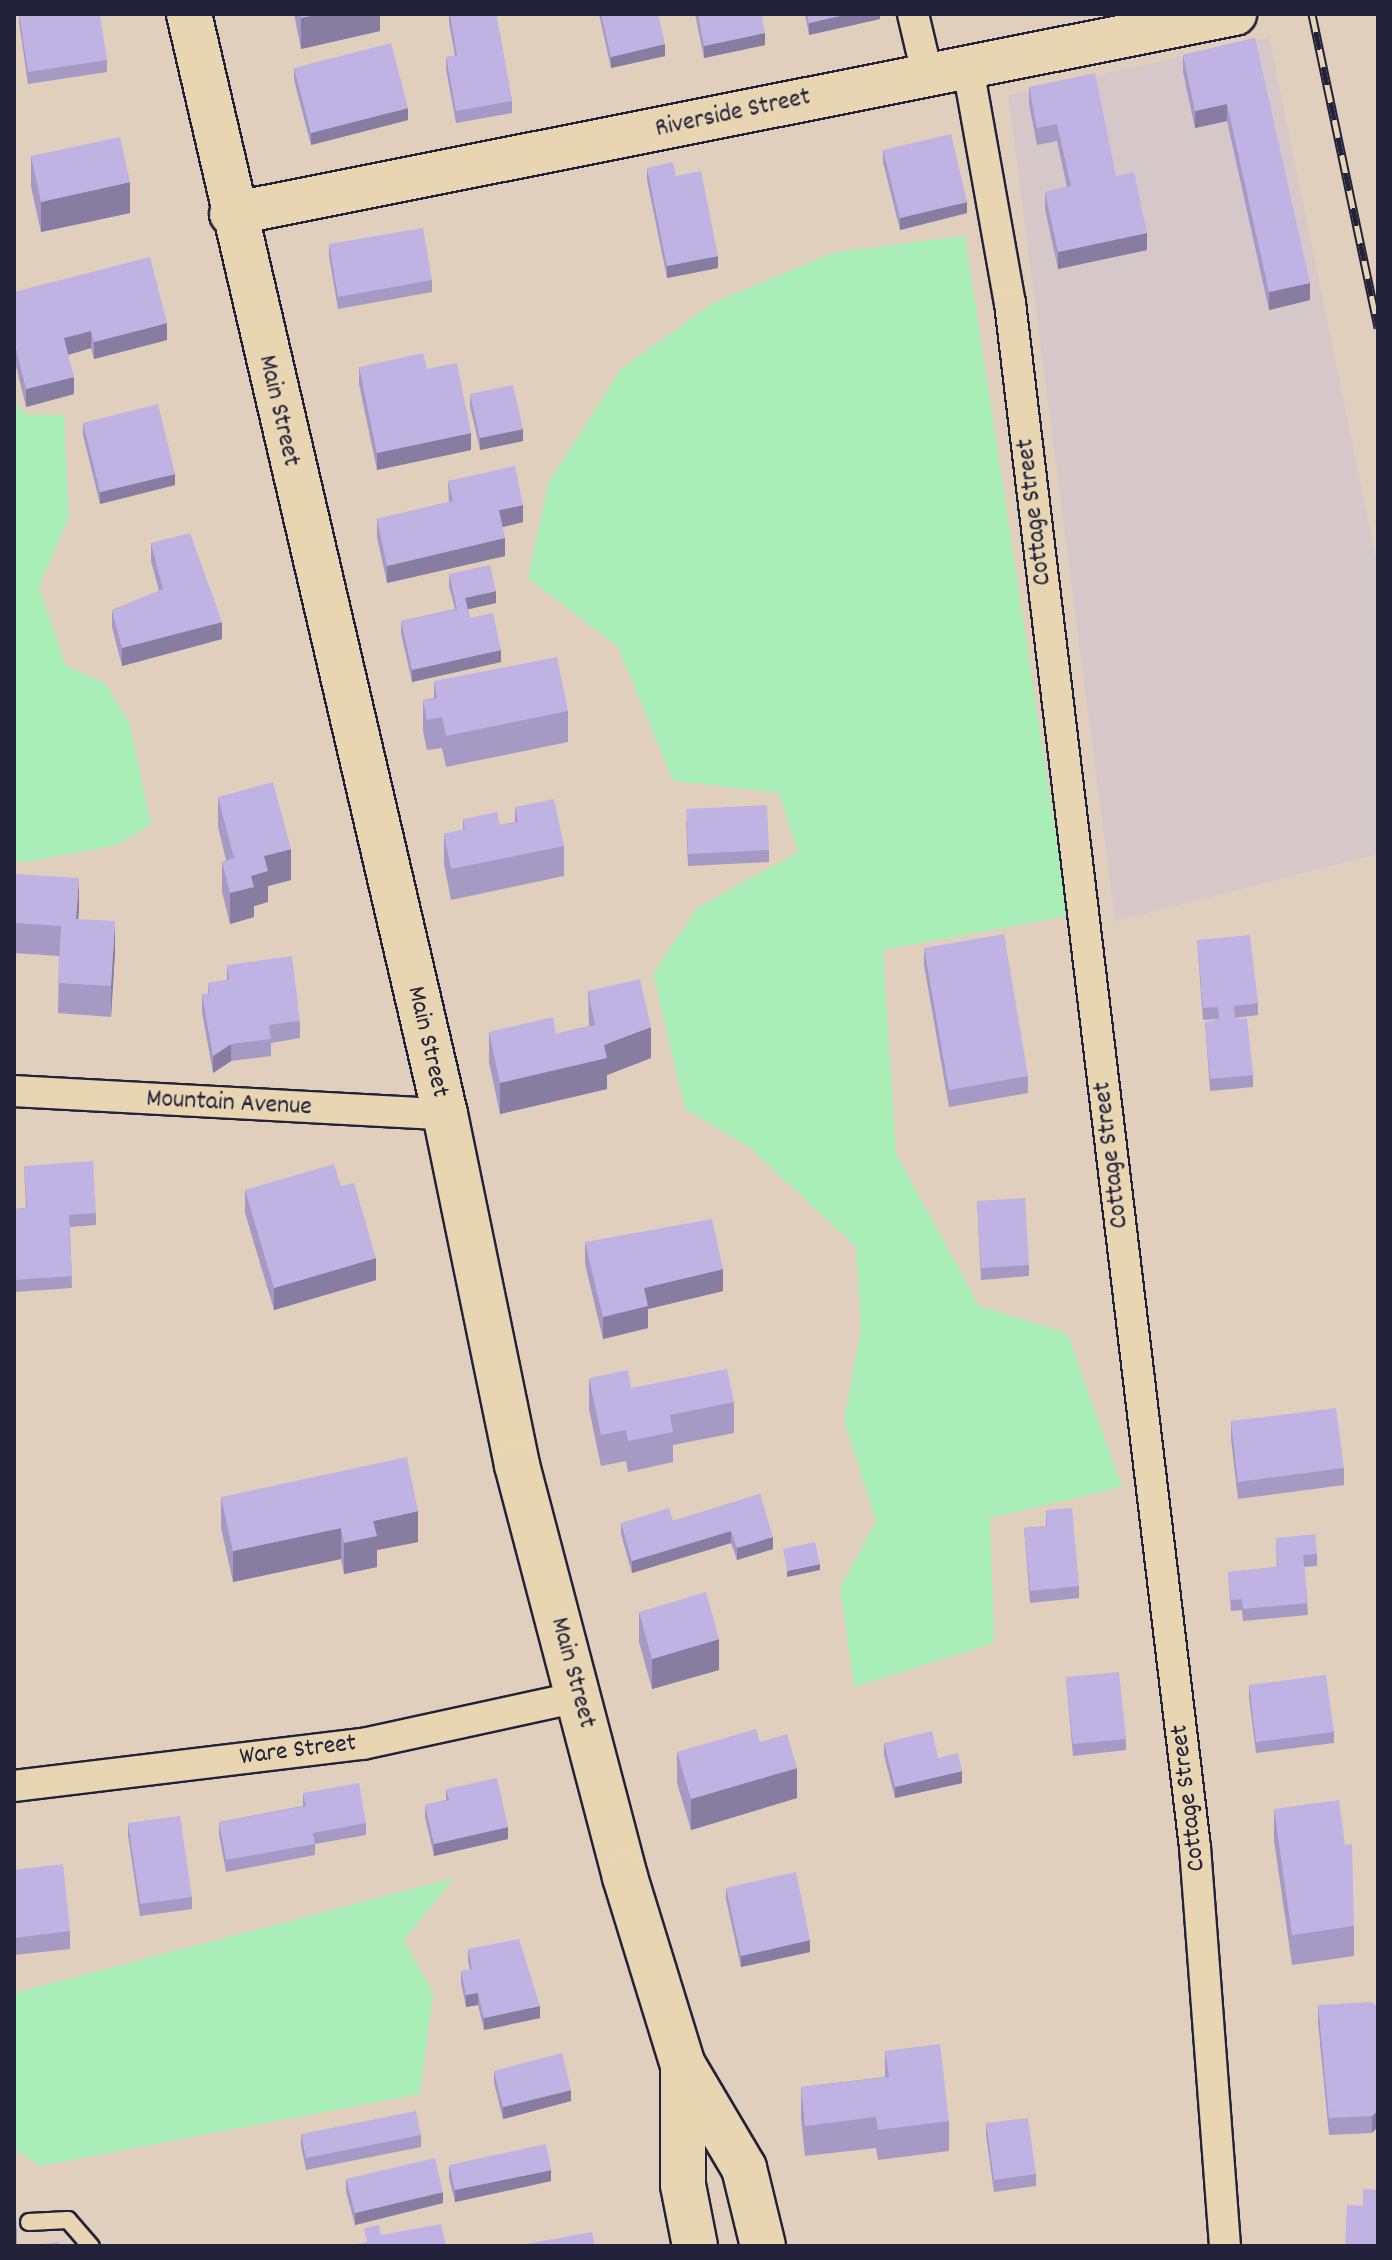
<!DOCTYPE html>
<html>
<head>
<meta charset="utf-8">
<style>
	body { margin:0 }
	#map { position:relative; width:1392px; height:2260px; overflow:hidden; background:#e0cfbd; font-family:Dekko,sans-serif }
	div>[style] { position:absolute }
	.built>* { inset:0; background:#d6c7c9 }
	.green>* { inset:0; background:#a8ecb6 }
	.roads { filter:drop-shadow(2px 0 #22223b) drop-shadow(-2px 0 #22223b) drop-shadow(0 2px #22223b) drop-shadow(0 -2px #22223b) }
	.lane>* { height:16px; margin:-8px; padding:0 8px; transform-origin:8px; border-radius:8px; background:#e8d6b3 }
	.street>* { height:30px; margin:-15px; padding:0 15px; transform-origin:15px; border-radius:15px; background:#e8d6b3 }
	.secondary>* { height:42px; margin:-21px; padding:0 21px; transform-origin:21px; border-radius:21px; background:#e8d6b3 }
	.highway>* { height:44px; margin:-22px; padding:0 22px; transform-origin:22px; border-radius:22px; background:#e8d6b3 }
	.rail>* { height:9px; margin-top:-4.5px; transform-origin:0; background:repeating-linear-gradient(90deg,#e8d6b3 0 18px,#22223b 0 36px); box-sizing:border-box; border-block:2px solid #22223b }
	.wall>* { inset:0; background:#a49ac4 }
	.shaded-wall>* { inset:0; background:#867da0 }
	.building>* { inset:0; background:#bfb3e4 }
	span { translate:-50% -50%; white-space:nowrap; text-align:center; line-height:1.15; -webkit-text-stroke:6px #e8d6b3; paint-order:stroke }
	.street-label { font-size:26px; color:#22223b }
	.frame { position:absolute; inset:0; border:16px solid #22223b; pointer-events:none }
</style>
</head>
<body>
<div id="map">
	<div class="built">
		<div style="clip-path:polygon(1269px 37px,1378px 569px,1378px 854px,1115px 921px,1008px 95px)"></div>
	</div>
	<div class="green">
		<div style="clip-path:polygon(965px 236px,1068px 916px,883px 950px,896px 1154px,979px 1306px,1067px 1333px,1122px 1487px,990px 1518px,994px 1643px,854px 1687px,840px 1587px,876px 1522px,844px 1420px,861px 1329px,856px 1247px,748px 1146px,685px 1109px,653px 974px,697px 908px,798px 852px,779px 793px,673px 781px,618px 647px,528px 578px,548px 484px,621px 369px,713px 303px,835px 252px)"></div>
		<div style="clip-path:polygon(14px 399px,25px 414px,64px 415px,69px 517px,39px 586px,66px 666px,105px 683px,130px 724px,151px 824px,117px 845px,27px 862px,14px 861px)"></div>
		<div style="clip-path:polygon(454px 1878px,404px 1940px,433px 1994px,420px 2094px,40px 2166px,14px 2149px,14px 1993px)"></div>
	</div>
	<div class="roads">
		<div class="lane">
			<div style="left:29px;top:2222px;width:39px;rotate:-3deg"></div>
			<div style="left:68px;top:2220px;width:35px;rotate:49deg"></div>
		</div>
		<div class="street">
			<div style="left:913px;top:14px;width:61px;rotate:76.7deg"></div>
			<div style="left:968px;top:68px;width:239px;rotate:79.9deg"></div>
			<div style="left:1010px;top:303px;width:1555px;rotate:83.17deg"></div>
			<div style="left:1195px;top:1847px;width:400px;rotate:85.7deg"></div>
			<div style="left:14px;top:1091px;width:432px;rotate:3.1deg"></div>
			<div style="left:14px;top:1786px;width:352px;rotate:-6.9deg"></div>
			<div style="left:363px;top:1744px;width:220px;rotate:-12.3deg"></div>
		</div>
		<div class="secondary">
			<div style="left:231px;top:214px;width:1024px;rotate:-11.27deg"></div>
		</div>
		<div class="highway">
			<div style="left:189px;top:14px;width:1129px;rotate:76.9deg"></div>
			<div style="left:445px;top:1114px;width:358px;rotate:78.4deg"></div>
			<div style="left:517px;top:1465px;width:426px;rotate:75.3deg"></div>
			<div style="left:625px;top:1877px;width:197px;rotate:72.9deg"></div>
			<div style="left:683px;top:2065px;width:120px;rotate:59.4deg"></div>
			<div style="left:744px;top:2168px;width:80px;rotate:76.3deg"></div>
			<div style="left:683px;top:2067px;width:118px;rotate:90deg"></div>
			<div style="left:683px;top:2185px;width:62px;rotate:78.9deg"></div>
		</div>
	</div>
	<div class="rail">
		<div style="left:1312px;top:14px;width:321px;rotate:78.1deg"></div>
	</div>
	<div class="wall">
		<div style="clip-path:polygon(19px 14px,107px 60px,107px 72px,28px 84px,19px 22px)"></div>
		<div style="clip-path:polygon(294px 14px,380px 14px,380px 31px,301px 49px)"></div>
		<div style="clip-path:polygon(449px 14px,496px 14px,512px 101px,512px 113px,456px 123px,446px 69px,446px 57px,455px 56px,449px 22px)"></div>
		<div style="clip-path:polygon(599px 14px,658px 14px,665px 56px,611px 68px)"></div>
		<div style="clip-path:polygon(695px 14px,761px 14px,765px 45px,704px 58px)"></div>
		<div style="clip-path:polygon(805px 14px,880px 14px,880px 19px,809px 35px)"></div>
		<div style="clip-path:polygon(1255px 38px,1310px 300px,1269px 310px,1227px 121px,1195px 128px,1183px 72px,1183px 55px)"></div>
		<div style="clip-path:polygon(294px 68px,408px 120px,311px 145px,294px 80px)"></div>
		<div style="clip-path:polygon(1029px 87px,1116px 176px,1147px 250px,1058px 269px,1045px 209px,1045px 192px,1067px 187px,1057px 141px,1037px 145px,1029px 104px)"></div>
		<div style="clip-path:polygon(883px 150px,967px 213px,900px 230px,883px 162px)"></div>
		<div style="clip-path:polygon(31px 156px,130px 213px,41px 232px,31px 187px)"></div>
		<div style="clip-path:polygon(647px 168px,676px 176px,718px 268px,667px 278px,647px 180px)"></div>
		<div style="clip-path:polygon(329px 244px,432px 280px,432px 292px,338px 309px,329px 256px)"></div>
		<div style="clip-path:polygon(14px 292px,167px 340px,94px 359px,91px 348px,68px 355px,74px 394px,26px 407px,14px 358px)"></div>
		<div style="clip-path:polygon(359px 367px,427px 369px,471px 450px,377px 470px,359px 384px)"></div>
		<div style="clip-path:polygon(470px 394px,523px 441px,480px 450px,470px 406px)"></div>
		<div style="clip-path:polygon(83px 423px,175px 485px,100px 504px,83px 435px)"></div>
		<div style="clip-path:polygon(448px 481px,523px 522px,502px 527px,505px 556px,387px 583px,377px 537px,377px 519px,449px 502px)"></div>
		<div style="clip-path:polygon(151px 543px,222px 639px,122px 666px,112px 627px,112px 610px,159px 591px,151px 561px)"></div>
		<div style="clip-path:polygon(449px 574px,496px 603px,468px 609px,470px 618px,501px 662px,412px 682px,401px 633px,401px 621px,455px 609px,449px 586px)"></div>
		<div style="clip-path:polygon(434px 681px,568px 711px,568px 742px,446px 767px,442px 748px,427px 750px,423px 731px,423px 700px,434px 698px)"></div>
		<div style="clip-path:polygon(218px 797px,291px 880px,268px 886px,268px 902px,254px 906px,254px 917px,230px 924px,222px 892px,222px 862px,226px 860px,218px 827px)"></div>
		<div style="clip-path:polygon(515px 807px,564px 846px,564px 876px,451px 900px,444px 864px,444px 834px,463px 830px,463px 819px,500px 825px,515px 822px)"></div>
		<div style="clip-path:polygon(686px 821px,769px 850px,769px 862px,688px 866px)"></div>
		<div style="clip-path:polygon(14px 888px,79px 909px,78px 919px,115px 952px,111px 1017px,58px 1013px,59px 956px,14px 953px)"></div>
		<div style="clip-path:polygon(1197px 940px,1258px 1003px,1258px 1015px,1235px 1018px,1253px 1075px,1253px 1087px,1210px 1091px,1205px 1022px,1218px 1020px,1218px 1019px,1203px 1020px)"></div>
		<div style="clip-path:polygon(924px 948px,1028px 1076px,1028px 1093px,949px 1107px,924px 965px)"></div>
		<div style="clip-path:polygon(227px 965px,300px 1021px,300px 1038px,271px 1043px,271px 1056px,231px 1061px,213px 1073px,202px 1012px,202px 994px,208px 994px,208px 983px,227px 980px)"></div>
		<div style="clip-path:polygon(588px 991px,651px 1058px,607px 1075px,607px 1089px,500px 1114px,489px 1062px,489px 1032px,556px 1034px,589px 1026px)"></div>
		<div style="clip-path:polygon(24px 1166px,96px 1213px,96px 1225px,70px 1227px,72px 1288px,14px 1292px,14px 1209px,26px 1208px)"></div>
		<div style="clip-path:polygon(341px 1186px,376px 1280px,274px 1310px,245px 1213px,245px 1190px)"></div>
		<div style="clip-path:polygon(977px 1201px,1029px 1265px,1029px 1276px,981px 1280px)"></div>
		<div style="clip-path:polygon(585px 1242px,723px 1291px,648px 1309px,648px 1328px,603px 1339px,585px 1264px)"></div>
		<div style="clip-path:polygon(589px 1378px,631px 1388px,734px 1402px,734px 1433px,673px 1445px,673px 1462px,628px 1472px,626px 1461px,601px 1466px,589px 1409px)"></div>
		<div style="clip-path:polygon(1231px 1421px,1344px 1468px,1344px 1485px,1238px 1499px,1231px 1439px)"></div>
		<div style="clip-path:polygon(760px 1494px,773px 1549px,737px 1560px,731px 1543px,632px 1573px,621px 1534px,621px 1523px,673px 1521px)"></div>
		<div style="clip-path:polygon(221px 1497px,418px 1542px,377px 1550px,377px 1567px,344px 1574px,341px 1559px,233px 1582px,221px 1528px)"></div>
		<div style="clip-path:polygon(1046px 1510px,1079px 1586px,1079px 1598px,1030px 1603px,1024px 1528px,1046px 1526px)"></div>
		<div style="clip-path:polygon(1276px 1538px,1317px 1554px,1317px 1566px,1304px 1567px,1308px 1615px,1243px 1621px,1242px 1610px,1231px 1611px,1228px 1572px,1277px 1567px)"></div>
		<div style="clip-path:polygon(639px 1612px,719px 1670px,652px 1689px,639px 1642px)"></div>
		<div style="clip-path:polygon(1066px 1677px,1126px 1739px,1126px 1750px,1073px 1756px)"></div>
		<div style="clip-path:polygon(1249px 1685px,1334px 1732px,1334px 1743px,1256px 1753px,1249px 1697px)"></div>
		<div style="clip-path:polygon(760px 1742px,797px 1798px,691px 1830px,677px 1783px,677px 1752px)"></div>
		<div style="clip-path:polygon(884px 1743px,938px 1758px,962px 1783px,895px 1798px,884px 1755px)"></div>
		<div style="clip-path:polygon(446px 1789px,508px 1839px,434px 1856px,425px 1817px,425px 1805px,446px 1800px)"></div>
		<div style="clip-path:polygon(303px 1793px,366px 1823px,366px 1835px,315px 1844px,315px 1855px,226px 1872px,219px 1834px,219px 1822px,303px 1806px)"></div>
		<div style="clip-path:polygon(1274px 1809px,1354px 1926px,1354px 1956px,1292px 1965px,1274px 1840px)"></div>
		<div style="clip-path:polygon(128px 1823px,192px 1897px,192px 1909px,140px 1916px,128px 1835px)"></div>
		<div style="clip-path:polygon(14px 1870px,70px 1931px,70px 1949px,14px 1955px)"></div>
		<div style="clip-path:polygon(726px 1888px,810px 1952px,741px 1967px,726px 1899px)"></div>
		<div style="clip-path:polygon(468px 1949px,540px 2018px,484px 2030px,478px 2005px,466px 2007px,461px 1983px,461px 1971px,470px 1970px,468px 1961px)"></div>
		<div style="clip-path:polygon(1318px 2005px,1378px 2008px,1372px 2133px,1329px 2135px,1318px 2022px)"></div>
		<div style="clip-path:polygon(885px 2051px,949px 2121px,949px 2151px,878px 2160px,876px 2148px,805px 2156px,801px 2118px,801px 2087px,885px 2077px)"></div>
		<div style="clip-path:polygon(494px 2071px,571px 2101px,503px 2119px,494px 2083px)"></div>
		<div style="clip-path:polygon(986px 2123px,1036px 2174px,1036px 2186px,994px 2192px,986px 2135px)"></div>
		<div style="clip-path:polygon(301px 2134px,421px 2135px,421px 2147px,306px 2170px,301px 2146px)"></div>
		<div style="clip-path:polygon(449px 2165px,551px 2181px,455px 2202px,449px 2177px)"></div>
		<div style="clip-path:polygon(346px 2179px,443px 2203px,355px 2225px,346px 2191px)"></div>
		<div style="clip-path:polygon(14px 2201px,17px 2228px,17px 2245px,14px 2246px)"></div>
	</div>
	<div class="shaded-wall">
		<div style="clip-path:polygon(320px 14px,380px 14px,380px 31px,301px 49px,301px 18px)"></div>
		<div style="clip-path:polygon(849px 14px,880px 14px,880px 19px,809px 35px,809px 23px)"></div>
		<div style="clip-path:polygon(765px 33px,765px 45px,704px 58px,704px 46px)"></div>
		<div style="clip-path:polygon(665px 44px,665px 56px,611px 68px,611px 57px)"></div>
		<div style="clip-path:polygon(1227px 104px,1227px 121px,1195px 128px,1195px 111px)"></div>
		<div style="clip-path:polygon(408px 108px,408px 120px,311px 145px,311px 133px)"></div>
		<div style="clip-path:polygon(130px 182px,130px 213px,41px 232px,41px 202px)"></div>
		<div style="clip-path:polygon(967px 202px,967px 213px,900px 230px,900px 218px)"></div>
		<div style="clip-path:polygon(1147px 233px,1147px 250px,1058px 269px,1058px 252px)"></div>
		<div style="clip-path:polygon(718px 256px,718px 268px,667px 278px,667px 266px)"></div>
		<div style="clip-path:polygon(1310px 283px,1310px 300px,1269px 310px,1269px 292px)"></div>
		<div style="clip-path:polygon(167px 323px,167px 340px,94px 359px,94px 342px)"></div>
		<div style="clip-path:polygon(91px 331px,91px 348px,64px 356px,64px 338px)"></div>
		<div style="clip-path:polygon(74px 377px,74px 394px,26px 407px,26px 389px)"></div>
		<div style="clip-path:polygon(523px 429px,523px 441px,480px 450px,480px 438px)"></div>
		<div style="clip-path:polygon(471px 433px,471px 450px,377px 470px,377px 453px)"></div>
		<div style="clip-path:polygon(175px 474px,175px 485px,100px 504px,100px 492px)"></div>
		<div style="clip-path:polygon(523px 505px,523px 522px,499px 528px,499px 510px)"></div>
		<div style="clip-path:polygon(505px 538px,505px 556px,387px 583px,387px 566px)"></div>
		<div style="clip-path:polygon(496px 591px,496px 603px,465px 610px,465px 598px)"></div>
		<div style="clip-path:polygon(222px 622px,222px 639px,122px 666px,122px 648px)"></div>
		<div style="clip-path:polygon(501px 650px,501px 662px,412px 682px,412px 670px)"></div>
		<div style="clip-path:polygon(291px 849px,291px 880px,268px 886px,268px 902px,254px 906px,254px 917px,230px 924px,230px 893px,251px 876px,264px 856px)"></div>
		<div style="clip-path:polygon(79px 878px,79px 909px,76px 949px,76px 919px)"></div>
		<div style="clip-path:polygon(115px 921px,115px 952px,111px 1017px,111px 986px)"></div>
		<div style="clip-path:polygon(651px 1027px,651px 1058px,607px 1075px,607px 1089px,500px 1114px,500px 1083px)"></div>
		<div style="clip-path:polygon(231px 1044px,231px 1061px,213px 1073px,213px 1056px)"></div>
		<div style="clip-path:polygon(376px 1258px,376px 1280px,274px 1310px,274px 1288px)"></div>
		<div style="clip-path:polygon(723px 1269px,723px 1291px,648px 1309px,648px 1328px,603px 1339px,603px 1317px,644px 1288px)"></div>
		<div style="clip-path:polygon(418px 1511px,418px 1542px,377px 1550px,377px 1567px,344px 1574px,344px 1543px,373px 1521px)"></div>
		<div style="clip-path:polygon(341px 1528px,341px 1559px,233px 1582px,233px 1551px)"></div>
		<div style="clip-path:polygon(731px 1531px,731px 1543px,632px 1573px,632px 1561px)"></div>
		<div style="clip-path:polygon(773px 1537px,773px 1549px,737px 1560px,737px 1548px)"></div>
		<div style="clip-path:polygon(820px 1564px,820px 1570px,787px 1577px,787px 1571px)"></div>
		<div style="clip-path:polygon(719px 1639px,719px 1670px,652px 1689px,652px 1659px)"></div>
		<div style="clip-path:polygon(797px 1768px,797px 1798px,691px 1830px,691px 1799px)"></div>
		<div style="clip-path:polygon(962px 1771px,962px 1783px,895px 1798px,895px 1787px)"></div>
		<div style="clip-path:polygon(508px 1827px,508px 1839px,434px 1856px,434px 1844px)"></div>
		<div style="clip-path:polygon(810px 1940px,810px 1952px,741px 1967px,741px 1956px)"></div>
		<div style="clip-path:polygon(478px 1993px,478px 2005px,466px 2007px,466px 1995px)"></div>
		<div style="clip-path:polygon(540px 2006px,540px 2018px,484px 2030px,484px 2018px)"></div>
		<div style="clip-path:polygon(571px 2090px,571px 2101px,503px 2119px,503px 2107px)"></div>
		<div style="clip-path:polygon(1378px 2110px,1378px 2127px,1372px 2133px,1372px 2116px)"></div>
		<div style="clip-path:polygon(551px 2170px,551px 2181px,455px 2202px,455px 2190px)"></div>
		<div style="clip-path:polygon(443px 2192px,443px 2203px,355px 2225px,355px 2213px)"></div>
	</div>
	<div class="building">
		<div style="clip-path:polygon(19px 14px,100px 14px,107px 60px,28px 72px)"></div>
		<div style="clip-path:polygon(301px 14px,320px 14px,301px 18px)"></div>
		<div style="clip-path:polygon(450px 14px,496px 14px,512px 101px,456px 111px,446px 57px,457px 56px)"></div>
		<div style="clip-path:polygon(601px 14px,658px 14px,665px 44px,611px 57px)"></div>
		<div style="clip-path:polygon(698px 14px,761px 14px,765px 33px,704px 46px)"></div>
		<div style="clip-path:polygon(807px 14px,849px 14px,809px 23px)"></div>
		<div style="clip-path:polygon(1255px 38px,1310px 283px,1269px 292px,1227px 104px,1195px 111px,1183px 55px)"></div>
		<div style="clip-path:polygon(391px 43px,408px 108px,311px 133px,294px 68px)"></div>
		<div style="clip-path:polygon(1095px 73px,1116px 176px,1134px 172px,1147px 233px,1058px 252px,1045px 192px,1071px 186px,1057px 124px,1037px 128px,1029px 87px)"></div>
		<div style="clip-path:polygon(951px 134px,967px 202px,900px 218px,883px 150px)"></div>
		<div style="clip-path:polygon(120px 137px,130px 182px,41px 202px,31px 156px)"></div>
		<div style="clip-path:polygon(673px 162px,676px 176px,701px 171px,718px 256px,667px 266px,647px 168px)"></div>
		<div style="clip-path:polygon(423px 228px,432px 280px,338px 297px,329px 244px)"></div>
		<div style="clip-path:polygon(150px 257px,167px 323px,94px 342px,91px 331px,64px 338px,74px 377px,26px 389px,14px 341px,14px 292px)"></div>
		<div style="clip-path:polygon(423px 353px,427px 369px,457px 363px,471px 433px,377px 453px,359px 367px)"></div>
		<div style="clip-path:polygon(513px 385px,523px 429px,480px 438px,470px 394px)"></div>
		<div style="clip-path:polygon(158px 404px,175px 474px,100px 492px,83px 423px)"></div>
		<div style="clip-path:polygon(515px 466px,523px 505px,499px 510px,505px 538px,387px 566px,377px 519px,453px 501px,448px 481px)"></div>
		<div style="clip-path:polygon(190px 533px,222px 622px,122px 648px,112px 610px,163px 589px,151px 543px)"></div>
		<div style="clip-path:polygon(490px 565px,496px 591px,465px 598px,470px 618px,493px 613px,501px 650px,412px 670px,401px 621px,457px 609px,449px 574px)"></div>
		<div style="clip-path:polygon(557px 657px,568px 711px,446px 736px,442px 717px,427px 720px,423px 700px,437px 698px,434px 681px)"></div>
		<div style="clip-path:polygon(273px 782px,291px 849px,264px 856px,268px 871px,251px 876px,254px 887px,230px 893px,222px 862px,234px 858px,218px 797px)"></div>
		<div style="clip-path:polygon(554px 799px,564px 846px,451px 869px,444px 834px,465px 829px,463px 819px,497px 812px,500px 825px,518px 822px,515px 807px)"></div>
		<div style="clip-path:polygon(767px 805px,769px 850px,688px 854px,686px 809px)"></div>
		<div style="clip-path:polygon(15px 874px,79px 878px,76px 919px,115px 921px,111px 986px,58px 983px,61px 926px,14px 923px)"></div>
		<div style="clip-path:polygon(1004px 934px,1028px 1076px,949px 1090px,924px 948px)"></div>
		<div style="clip-path:polygon(1250px 935px,1258px 1003px,1234px 1006px,1235px 1019px,1247px 1018px,1253px 1075px,1210px 1079px,1205px 1022px,1219px 1020px,1218px 1007px,1203px 1008px,1197px 940px)"></div>
		<div style="clip-path:polygon(292px 956px,300px 1021px,269px 1025px,271px 1039px,231px 1044px,213px 1056px,202px 994px,209px 993px,208px 983px,229px 980px,227px 965px)"></div>
		<div style="clip-path:polygon(640px 979px,651px 1027px,604px 1045px,607px 1058px,500px 1083px,489px 1032px,553px 1017px,556px 1034px,595px 1025px,588px 991px)"></div>
		<div style="clip-path:polygon(93px 1161px,96px 1213px,69px 1215px,72px 1276px,14px 1280px,14px 1209px,27px 1208px,24px 1166px)"></div>
		<div style="clip-path:polygon(334px 1164px,341px 1186px,354px 1183px,376px 1258px,274px 1288px,245px 1190px)"></div>
		<div style="clip-path:polygon(1025px 1198px,1029px 1265px,981px 1268px,977px 1201px)"></div>
		<div style="clip-path:polygon(712px 1219px,723px 1269px,644px 1288px,648px 1306px,603px 1317px,585px 1242px)"></div>
		<div style="clip-path:polygon(727px 1369px,734px 1402px,670px 1415px,673px 1432px,628px 1441px,626px 1430px,601px 1435px,589px 1378px,628px 1370px,631px 1388px)"></div>
		<div style="clip-path:polygon(1336px 1408px,1344px 1468px,1238px 1482px,1231px 1421px)"></div>
		<div style="clip-path:polygon(407px 1457px,418px 1511px,373px 1521px,377px 1536px,344px 1543px,341px 1528px,233px 1551px,221px 1497px)"></div>
		<div style="clip-path:polygon(760px 1494px,773px 1537px,737px 1548px,731px 1531px,632px 1561px,621px 1523px,669px 1508px,673px 1521px)"></div>
		<div style="clip-path:polygon(1072px 1508px,1079px 1586px,1030px 1591px,1024px 1528px,1047px 1526px,1046px 1510px)"></div>
		<div style="clip-path:polygon(1315px 1534px,1317px 1554px,1303px 1555px,1308px 1603px,1243px 1609px,1242px 1599px,1231px 1600px,1228px 1572px,1278px 1567px,1276px 1538px)"></div>
		<div style="clip-path:polygon(815px 1542px,820px 1564px,787px 1571px,783px 1549px)"></div>
		<div style="clip-path:polygon(706px 1592px,719px 1639px,652px 1659px,639px 1612px)"></div>
		<div style="clip-path:polygon(1119px 1672px,1126px 1739px,1073px 1744px,1066px 1677px)"></div>
		<div style="clip-path:polygon(1326px 1675px,1334px 1732px,1256px 1742px,1249px 1685px)"></div>
		<div style="clip-path:polygon(756px 1729px,760px 1742px,787px 1734px,797px 1768px,691px 1799px,677px 1752px)"></div>
		<div style="clip-path:polygon(932px 1731px,938px 1758px,958px 1753px,962px 1771px,895px 1787px,884px 1743px)"></div>
		<div style="clip-path:polygon(497px 1778px,508px 1827px,434px 1844px,425px 1805px,449px 1800px,446px 1789px)"></div>
		<div style="clip-path:polygon(359px 1783px,366px 1823px,313px 1833px,315px 1844px,226px 1860px,219px 1822px,306px 1806px,303px 1793px)"></div>
		<div style="clip-path:polygon(1339px 1800px,1345px 1845px,1352px 1844px,1354px 1926px,1292px 1935px,1274px 1809px)"></div>
		<div style="clip-path:polygon(180px 1816px,192px 1897px,140px 1904px,128px 1823px)"></div>
		<div style="clip-path:polygon(63px 1864px,70px 1931px,14px 1938px,14px 1870px)"></div>
		<div style="clip-path:polygon(796px 1872px,810px 1940px,741px 1956px,726px 1888px)"></div>
		<div style="clip-path:polygon(519px 1939px,540px 2006px,484px 2018px,478px 1993px,466px 1995px,461px 1971px,472px 1969px,468px 1949px)"></div>
		<div style="clip-path:polygon(1372px 2002px,1378px 2008px,1378px 2110px,1372px 2116px,1329px 2118px,1318px 2005px)"></div>
		<div style="clip-path:polygon(940px 2044px,949px 2121px,878px 2130px,876px 2117px,805px 2126px,801px 2087px,889px 2077px,885px 2051px)"></div>
		<div style="clip-path:polygon(562px 2053px,571px 2090px,503px 2107px,494px 2071px)"></div>
		<div style="clip-path:polygon(416px 2111px,421px 2135px,306px 2158px,301px 2134px)"></div>
		<div style="clip-path:polygon(1028px 2118px,1036px 2174px,994px 2180px,986px 2123px)"></div>
		<div style="clip-path:polygon(546px 2144px,551px 2170px,455px 2190px,449px 2165px)"></div>
		<div style="clip-path:polygon(435px 2158px,443px 2192px,355px 2213px,346px 2179px)"></div>
		<div style="clip-path:polygon(1363px 2189px,1378px 2190px,1378px 2246px,1345px 2246px,1347px 2205px,1363px 2206px)"></div>
		<div style="clip-path:polygon(14px 2201px,17px 2228px,14px 2228px)"></div>
		<div style="clip-path:polygon(441px 2224px,446px 2246px,346px 2246px,367px 2242px,364px 2228px,379px 2225px,381px 2235px)"></div>
		<div style="clip-path:polygon(592px 2232px,595px 2246px,516px 2246px)"></div>
		<div style="clip-path:polygon(59px 2242px,60px 2246px,22px 2246px)"></div>
	</div>
	<div class="street-label">
		<span style="left:733px;top:114px;rotate:-12deg">Riverside Street</span>
		<span style="left:278px;top:411px;rotate:77deg">Main Street</span>
		<span style="left:1035px;top:512px;rotate:-97deg">Cottage Street</span>
		<span style="left:427px;top:1042px;rotate:77deg">Main Street</span>
		<span style="left:229px;top:1104px;rotate:3deg">Mountain Avenue</span>
		<span style="left:1112px;top:1155px;rotate:-97deg">Cottage Street</span>
		<span style="left:572px;top:1673px;rotate:75deg">Main Street</span>
		<span style="left:298px;top:1751px;rotate:-7deg">Ware Street</span>
		<span style="left:1189px;top:1798px;rotate:-97deg">Cottage Street</span>
	</div>
	<div class="frame"></div>
</div>
</body>
</html>
